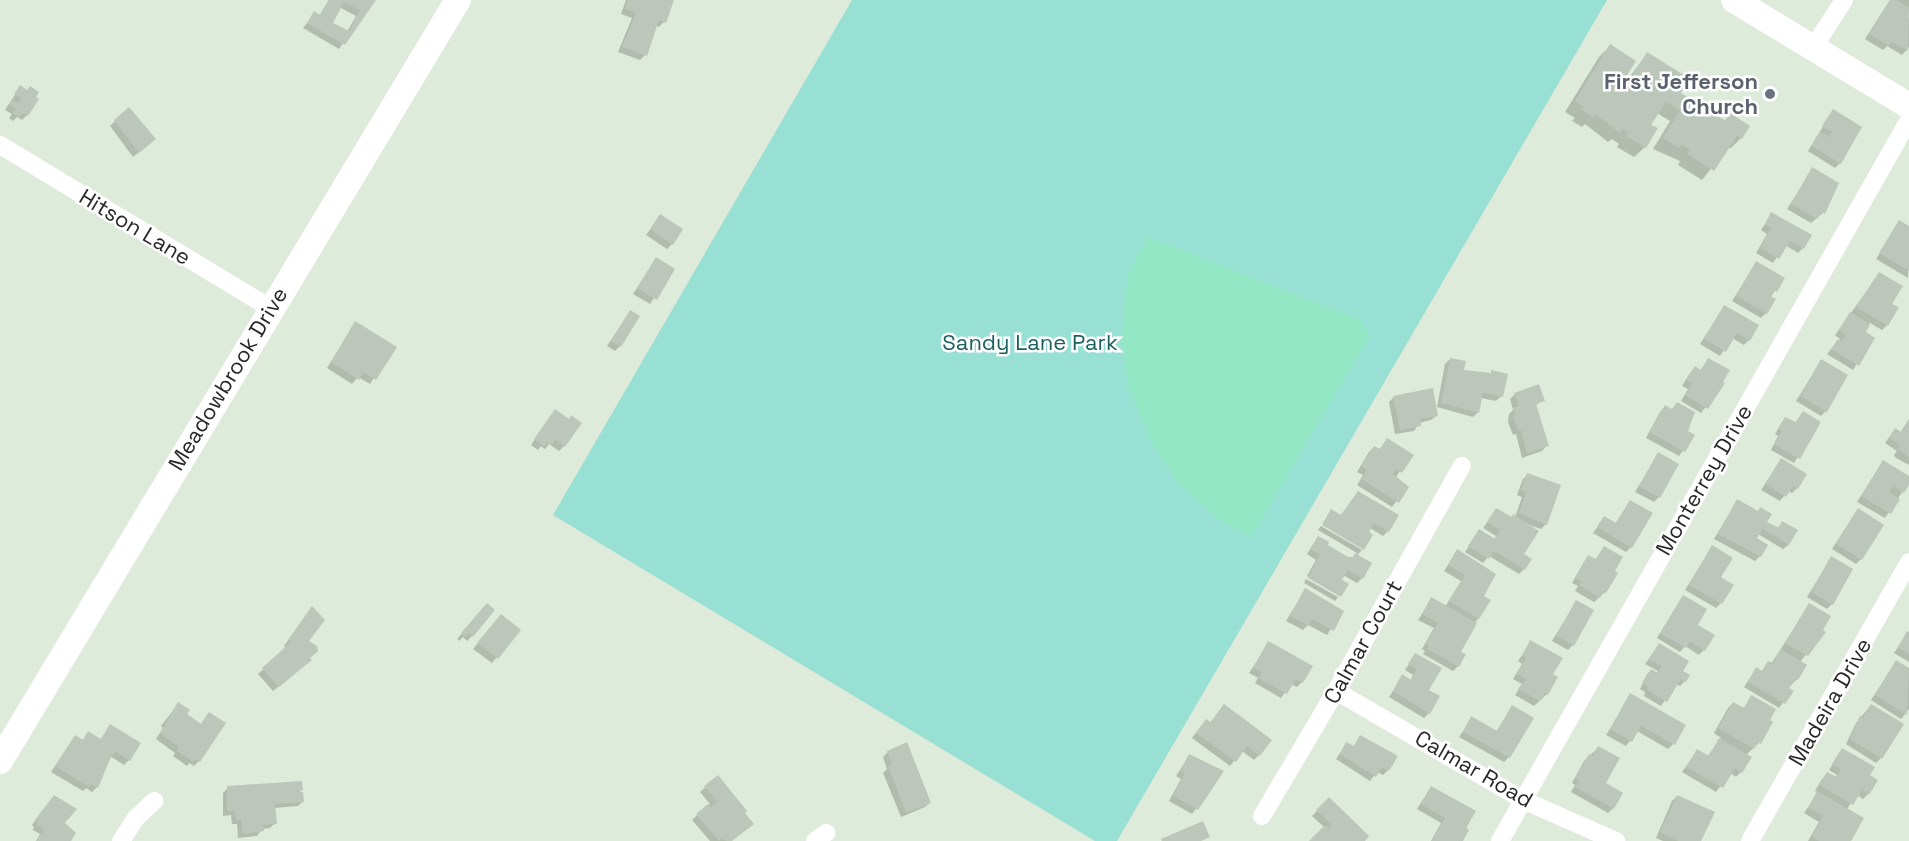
<!DOCTYPE html>
<html>
<head>
<meta charset="utf-8">
<style>
	body { margin:0 }
	#map { position:relative; width:1909px; height:841px; overflow:hidden; background:#deeada; font-family:"Space Grotesk",sans-serif }
	div>[style] { position:absolute }
	.green>* { inset:0; background:#98e0d3 }
	.pitch>* { inset:0; background:#93e7c5 }
	.shadow>* { inset:0; background:#0003 }
	.building>* { inset:0; background:#bcc6ba }
	.street>* { height:18px; margin:-9px; padding:0 9px; transform-origin:9px; border-radius:9px; background:#fff }
	.secondary>* { height:26px; margin:-13px; padding:0 13px; transform-origin:13px; border-radius:13px; background:#fff }
	.dots>* { width:16px; height:16px; translate:-50% -50%; box-sizing:border-box; border:3px solid #fff; border-radius:50% }
	span { translate:-50% -50%; white-space:nowrap; text-align:center; line-height:1.15; -webkit-text-stroke:5px #fff; paint-order:stroke }
	.worship-label { font-size:22px; color:#5b616d; font-weight:700 }
	.right { translate:-100% -50%; text-align:right }
	.street-label { font-size:22px; color:#282828 }
	.park-label { font-size:22px; color:#1b625f }
</style>
</head>
<body>
<div id="map">
	<div class="green">
		<div style="clip-path:polygon(852px 0,1607px 0,1117px 841px,1095px 841px,553px 515px)"></div>
	</div>
	<div class="pitch">
		<div style="clip-path:polygon(1148px 237px,1361px 320px,1370px 336px,1251px 537px,1218px 519px,1177px 482px,1154px 448px,1129px 389px,1121px 337px,1128px 274px)"></div>
	</div>
	<div class="shadow">
		<div style="clip-path:polygon(evenodd,329px 0,372px 0,339px 49px,303px 28px,315px 13px,319px 16px,329px 0,339px 7px,356px 16px,347px 32px,331px 23px,339px 7px)"></div>
		<div style="clip-path:polygon(626px 0,672px 0,664px 22px,659px 27px,655px 25px,645px 55px,640px 60px,618px 52px,632px 18px,621px 14px)"></div>
		<div style="clip-path:polygon(1890px 0,1909px 0,1909px 9px,1905px 15px,1909px 18px,1909px 47px,1902px 55px,1887px 46px,1883px 50px,1865px 39px)"></div>
		<div style="clip-path:polygon(1610px 46px,1622px 81px,1625px 83px,1647px 54px,1679px 94px,1724px 121px,1730px 115px,1741px 138px,1730px 149px,1728px 147px,1702px 180px,1678px 165px,1680px 161px,1653px 149px,1670px 121px,1657px 113px,1649px 125px,1645px 147px,1634px 157px,1617px 147px,1619px 144px,1612px 139px,1608px 142px,1585px 124px,1582px 127px,1572px 121px,1575px 118px,1565px 112px,1599px 57px)"></div>
		<div style="clip-path:polygon(20px 87px,27px 115px,22px 120px,17px 117px,13px 121px,9px 118px,12px 114px,5px 110px)"></div>
		<div style="clip-path:polygon(1833px 110px,1840px 163px,1835px 168px,1808px 151px)"></div>
		<div style="clip-path:polygon(115px 121px,149px 144px,133px 157px,110px 126px)"></div>
		<div style="clip-path:polygon(1813px 169px,1823px 213px,1811px 223px,1787px 209px)"></div>
		<div style="clip-path:polygon(1772px 214px,1803px 248px,1798px 253px,1785px 245px,1773px 263px,1756px 253px,1767px 234px,1761px 230px)"></div>
		<div style="clip-path:polygon(660px 216px,672px 244px,667px 249px,646px 235px)"></div>
		<div style="clip-path:polygon(1900px 222px,1909px 227px,1908px 278px,1876px 259px)"></div>
		<div style="clip-path:polygon(656px 259px,673px 269px,650px 304px,633px 294px)"></div>
		<div style="clip-path:polygon(1756px 263px,1783px 278px,1770px 298px,1766px 313px,1761px 318px,1732px 301px)"></div>
		<div style="clip-path:polygon(1879px 274px,1887px 325px,1882px 330px,1870px 323px,1864px 333px,1873px 338px,1853px 370px,1827px 354px,1840px 339px,1835px 335px)"></div>
		<div style="clip-path:polygon(1724px 307px,1749px 340px,1744px 345px,1732px 338px,1720px 356px,1700px 344px)"></div>
		<div style="clip-path:polygon(630px 312px,620px 346px,615px 351px,607px 346px)"></div>
		<div style="clip-path:polygon(356px 322px,395px 347px,370px 384px,358px 377px,352px 384px,327px 368px)"></div>
		<div style="clip-path:polygon(1450px 359px,1462px 371px,1489px 375px,1492px 372px,1501px 396px,1496px 401px,1481px 398px,1478px 412px,1473px 417px,1437px 407px,1445px 364px)"></div>
		<div style="clip-path:polygon(1709px 359px,1723px 384px,1701px 413px,1681px 401px,1688px 389px,1682px 386px,1690px 373px,1695px 368px,1700px 371px)"></div>
		<div style="clip-path:polygon(1821px 361px,1826px 411px,1821px 416px,1796px 401px)"></div>
		<div style="clip-path:polygon(1515px 394px,1543px 400px,1535px 406px,1547px 445px,1542px 451px,1522px 458px,1516px 434px,1513px 435px,1508px 422px,1509px 414px,1513px 410px,1510px 399px)"></div>
		<div style="clip-path:polygon(1394px 397px,1437px 415px,1431px 420px,1419px 423px,1414px 431px,1395px 434px,1389px 402px)"></div>
		<div style="clip-path:polygon(1677px 404px,1690px 424px,1686px 432px,1693px 436px,1679px 456px,1646px 438px,1660px 412px,1665px 407px,1671px 410px)"></div>
		<div style="clip-path:polygon(555px 411px,564px 446px,559px 451px,549px 444px,545px 449px,541px 446px,538px 450px,531px 445px)"></div>
		<div style="clip-path:polygon(1803px 413px,1819px 422px,1794px 463px,1771px 450px,1778px 436px,1775px 434px,1781px 424px,1786px 419px,1795px 423px)"></div>
		<div style="clip-path:polygon(1909px 419px,1909px 465px,1896px 458px,1894px 455px,1897px 451px,1885px 443px,1895px 429px,1900px 433px)"></div>
		<div style="clip-path:polygon(1387px 440px,1412px 455px,1395px 478px,1407px 487px,1392px 507px,1357px 485px,1363px 475px,1357px 472px,1369px 452px,1374px 447px,1379px 450px)"></div>
		<div style="clip-path:polygon(1658px 454px,1659px 497px,1654px 502px,1635px 492px)"></div>
		<div style="clip-path:polygon(1781px 460px,1797px 488px,1792px 493px,1788px 491px,1780px 501px,1761px 490px)"></div>
		<div style="clip-path:polygon(1883px 462px,1909px 478px,1909px 482px,1885px 518px,1857px 502px)"></div>
		<div style="clip-path:polygon(1528px 474px,1546px 524px,1541px 529px,1527px 524px,1522px 555px,1524px 569px,1519px 574px,1489px 556px,1483px 563px,1465px 552px,1479px 531px,1494px 540px,1496px 536px,1483px 528px,1496px 510px,1511px 518px,1515px 517px,1522px 497px,1517px 495px,1523px 479px)"></div>
		<div style="clip-path:polygon(1358px 493px,1388px 531px,1383px 536px,1370px 528px,1364px 547px,1323px 523px,1332px 511px,1340px 516px)"></div>
		<div style="clip-path:polygon(1737px 501px,1757px 512px,1765px 523px,1778px 528px,1782px 523px,1795px 531px,1788px 545px,1783px 549px,1758px 534px,1755px 539px,1760px 556px,1755px 561px,1714px 539px)"></div>
		<div style="clip-path:polygon(1630px 502px,1631px 547px,1626px 552px,1593px 533px,1604px 518px,1615px 524px)"></div>
		<div style="clip-path:polygon(1854px 515px,1861px 559px,1856px 564px,1832px 549px)"></div>
		<div style="clip-path:polygon(1321px 526px,1362px 550px,1356px 556px,1362px 578px,1357px 583px,1343px 575px,1340px 580px,1340px 595px,1307px 576px,1316px 560px,1307px 554px,1318px 537px,1326px 546px,1348px 558px,1353px 558px,1357px 553px,1318px 530px)"></div>
		<div style="clip-path:polygon(1712px 547px,1719px 578px,1721px 603px,1716px 608px,1685px 590px)"></div>
		<div style="clip-path:polygon(1604px 548px,1605px 592px,1594px 602px,1575px 591px,1578px 586px,1572px 583px,1584px 562px,1589px 557px,1595px 560px)"></div>
		<div style="clip-path:polygon(1457px 551px,1482px 596px,1478px 618px,1459px 652px,1458px 666px,1453px 671px,1423px 654px,1425px 651px,1422px 649px,1434px 628px,1418px 620px,1432px 599px,1445px 607px,1461px 581px,1444px 571px)"></div>
		<div style="clip-path:polygon(1831px 558px,1832px 604px,1827px 609px,1807px 597px)"></div>
		<div style="clip-path:polygon(1306px 579px,1338px 597px,1335px 601px,1304px 583px)"></div>
		<div style="clip-path:polygon(1305px 590px,1342px 612px,1327px 635px,1308px 625px,1303px 630px,1286px 621px)"></div>
		<div style="clip-path:polygon(1683px 597px,1704px 650px,1699px 655px,1685px 646px,1680px 652px,1657px 638px)"></div>
		<div style="clip-path:polygon(1576px 602px,1573px 645px,1568px 650px,1552px 641px)"></div>
		<div style="clip-path:polygon(1809px 605px,1824px 632px,1800px 662px,1797px 679px,1787px 689px,1791px 691px,1779px 708px,1744px 687px,1756px 669px,1761px 672px,1768px 662px,1771px 664px)"></div>
		<div style="clip-path:polygon(482px 610px,472px 636px,467px 641px,463px 637px,459px 641px,457px 639px)"></div>
		<div style="clip-path:polygon(308px 613px,308px 658px,305px 665px,273px 691px,258px 674px,286px 649px,284px 646px)"></div>
		<div style="clip-path:polygon(496px 621px,519px 630px,492px 663px,473px 649px)"></div>
		<div style="clip-path:polygon(1907px 633px,1909px 634px,1909px 662px,1894px 653px)"></div>
		<div style="clip-path:polygon(1531px 642px,1551px 675px,1547px 694px,1534px 706px,1515px 695px,1522px 684px,1513px 679px,1522px 664px,1518px 661px)"></div>
		<div style="clip-path:polygon(1269px 643px,1310px 667px,1302px 682px,1297px 687px,1291px 684px,1281px 698px,1255px 683px,1258px 678px,1249px 673px)"></div>
		<div style="clip-path:polygon(1659px 645px,1681px 672px,1685px 681px,1680px 686px,1676px 684px,1661px 706px,1644px 696px,1645px 692px,1640px 689px,1647px 674px,1651px 671px,1656px 674px,1658px 671px,1645px 664px)"></div>
		<div style="clip-path:polygon(1416px 654px,1427px 691px,1429px 713px,1424px 718px,1389px 697px,1403px 676px,1410px 681px,1413px 675px,1405px 670px)"></div>
		<div style="clip-path:polygon(1896px 662px,1909px 670px,1909px 709px,1901px 719px,1871px 700px)"></div>
		<div style="clip-path:polygon(1631px 695px,1673px 744px,1668px 749px,1637px 731px,1626px 746px,1606px 735px)"></div>
		<div style="clip-path:polygon(1752px 697px,1771px 722px,1759px 743px,1746px 755px,1741px 772px,1736px 777px,1730px 773px,1716px 792px,1682px 772px,1697px 751px,1707px 757px,1721px 738px,1714px 733px,1728px 708px,1733px 703px,1743px 709px)"></div>
		<div style="clip-path:polygon(178px 704px,185px 714px,200px 725px,209px 714px,199px 761px,194px 766px,189px 763px,187px 766px,173px 756px,175px 753px,156px 739px,163px 728px,161px 726px)"></div>
		<div style="clip-path:polygon(1871px 705px,1881px 758px,1876px 763px,1846px 744px,1856px 723px)"></div>
		<div style="clip-path:polygon(1512px 707px,1509px 757px,1504px 762px,1459px 737px,1472px 718px,1496px 732px)"></div>
		<div style="clip-path:polygon(1219px 711px,1259px 755px,1254px 760px,1242px 751px,1230px 766px,1192px 738px,1201px 726px,1210px 723px)"></div>
		<div style="clip-path:polygon(110px 726px,129px 760px,124px 765px,110px 756px,97px 787px,92px 792px,86px 788px,83px 791px,51px 772px,75px 737px,82px 741px,88px 733px,100px 740px)"></div>
		<div style="clip-path:polygon(1360px 737px,1388px 770px,1383px 775px,1377px 772px,1370px 781px,1336px 759px,1346px 744px,1353px 747px)"></div>
		<div style="clip-path:polygon(1598px 748px,1604px 783px,1613px 808px,1608px 813px,1571px 792px,1575px 785px,1572px 783px,1584px 761px)"></div>
		<div style="clip-path:polygon(1842px 750px,1868px 776px,1868px 794px,1863px 799px,1857px 795px,1846px 810px,1849px 841px,1808px 841px,1819px 822px,1804px 813px,1818px 793px,1815px 791px,1822px 779px,1827px 774px,1835px 778px,1837px 775px,1829px 770px)"></div>
		<div style="clip-path:polygon(888px 752px,930px 802px,925px 807px,901px 817px,883px 773px,887px 769px,883px 757px)"></div>
		<div style="clip-path:polygon(1189px 756px,1222px 771px,1192px 814px,1169px 801px,1181px 779px,1176px 776px)"></div>
		<div style="clip-path:polygon(717px 777px,731px 841px,710px 841px,692px 820px,710px 804px,700px 792px)"></div>
		<div style="clip-path:polygon(1431px 787px,1474px 812px,1460px 841px,1431px 841px,1441px 823px,1417px 809px)"></div>
		<div style="clip-path:polygon(228px 788px,301px 790px,298px 793px,303px 801px,298px 806px,274px 808px,275px 823px,270px 828px,262px 829px,257px 836px,238px 838px,237px 824px,232px 824px,231px 815px,223px 816px,223px 793px)"></div>
		<div style="clip-path:polygon(1677px 796px,1699px 841px,1663px 841px,1656px 838px,1672px 801px)"></div>
		<div style="clip-path:polygon(1329px 799px,1362px 841px,1311px 841px,1324px 827px,1312px 816px)"></div>
		<div style="clip-path:polygon(49px 802px,63px 823px,69px 841px,36px 841px,40px 834px,33px 830px,34px 827px,32px 825px)"></div>
	</div>
	<div class="building">
		<div style="clip-path:polygon(evenodd,329px 0,376px 0,345px 45px,307px 23px,314px 11px,320px 15px,329px 0,344px 2px,360px 10px,349px 31px,333px 23px,344px 2px)"></div>
		<div style="clip-path:polygon(628px 0,674px 0,666px 23px,659px 20px,647px 56px,622px 47px,636px 13px,625px 9px)"></div>
		<div style="clip-path:polygon(1890px 0,1897px 0,1909px 8px,1908px 51px,1892px 42px,1889px 46px,1869px 34px)"></div>
		<div style="clip-path:polygon(1610px 44px,1636px 61px,1624px 80px,1628px 83px,1647px 52px,1690px 79px,1681px 93px,1726px 121px,1730px 113px,1750px 126px,1742px 139px,1737px 136px,1714px 171px,1687px 154px,1690px 150px,1682px 145px,1679px 148px,1663px 138px,1680px 110px,1666px 102px,1651px 125px,1658px 128px,1646px 148px,1626px 136px,1628px 133px,1622px 129px,1620px 133px,1595px 114px,1593px 117px,1582px 110px,1584px 107px,1575px 101px)"></div>
		<div style="clip-path:polygon(20px 85px,27px 90px,30px 86px,39px 92px,36px 97px,39px 99px,28px 116px,22px 113px,19px 117px,13px 113px,16px 109px,9px 104px,12px 100px,18px 103px,21px 98px,14px 94px)"></div>
		<div style="clip-path:polygon(129px 107px,156px 139px,139px 153px,114px 120px)"></div>
		<div style="clip-path:polygon(1833px 109px,1862px 127px,1841px 164px,1812px 146px,1820px 132px,1836px 139px,1830px 135px,1832px 132px,1822px 126px)"></div>
		<div style="clip-path:polygon(1812px 167px,1839px 183px,1825px 214px,1822px 212px,1817px 219px,1791px 204px)"></div>
		<div style="clip-path:polygon(1771px 212px,1812px 235px,1804px 249px,1790px 241px,1779px 259px,1760px 248px,1771px 228px,1765px 224px)"></div>
		<div style="clip-path:polygon(660px 214px,683px 229px,673px 245px,650px 229px)"></div>
		<div style="clip-path:polygon(1899px 220px,1909px 226px,1909px 271px,1879px 253px)"></div>
		<div style="clip-path:polygon(656px 257px,675px 269px,657px 300px,637px 288px)"></div>
		<div style="clip-path:polygon(1756px 261px,1785px 278px,1777px 292px,1774px 290px,1770px 296px,1776px 299px,1767px 314px,1736px 296px)"></div>
		<div style="clip-path:polygon(1879px 272px,1903px 286px,1892px 304px,1899px 307px,1888px 326px,1856px 307px)"></div>
		<div style="clip-path:polygon(1724px 305px,1759px 325px,1750px 341px,1737px 333px,1726px 352px,1704px 339px)"></div>
		<div style="clip-path:polygon(630px 310px,640px 316px,621px 347px,611px 341px)"></div>
		<div style="clip-path:polygon(1850px 312px,1870px 324px,1866px 332px,1875px 338px,1859px 366px,1831px 349px,1838px 339px,1841px 341px,1846px 335px,1839px 330px)"></div>
		<div style="clip-path:polygon(355px 321px,397px 347px,376px 380px,363px 372px,359px 380px,331px 362px)"></div>
		<div style="clip-path:polygon(1450px 358px,1466px 361px,1464px 370px,1491px 373px,1491px 370px,1508px 374px,1503px 397px,1483px 393px,1479px 413px,1441px 403px)"></div>
		<div style="clip-path:polygon(1708px 358px,1730px 370px,1723px 382px,1725px 383px,1708px 409px,1685px 395px,1692px 383px,1686px 380px,1695px 366px,1701px 370px)"></div>
		<div style="clip-path:polygon(1821px 359px,1848px 375px,1827px 412px,1800px 396px)"></div>
		<div style="clip-path:polygon(1539px 384px,1545px 401px,1536px 404px,1549px 446px,1527px 454px,1521px 430px,1518px 431px,1513px 416px,1515px 415px,1513px 408px,1519px 406px,1514px 393px)"></div>
		<div style="clip-path:polygon(1433px 388px,1438px 416px,1420px 419px,1421px 426px,1400px 430px,1393px 396px)"></div>
		<div style="clip-path:polygon(1677px 402px,1695px 412px,1688px 431px,1695px 435px,1685px 452px,1649px 432px,1665px 405px,1672px 409px)"></div>
		<div style="clip-path:polygon(555px 409px,569px 419px,571px 415px,582px 423px,565px 447px,555px 439px,551px 445px,547px 442px,544px 446px,534px 439px)"></div>
		<div style="clip-path:polygon(1803px 411px,1821px 422px,1800px 459px,1774px 445px,1782px 431px,1778px 429px,1785px 417px,1796px 422px)"></div>
		<div style="clip-path:polygon(1909px 419px,1909px 458px,1898px 449px,1900px 445px,1889px 438px,1895px 428px,1901px 432px)"></div>
		<div style="clip-path:polygon(1387px 438px,1414px 455px,1402px 473px,1396px 469px,1393px 474px,1409px 487px,1399px 503px,1361px 479px,1367px 470px,1361px 466px,1374px 446px,1380px 449px)"></div>
		<div style="clip-path:polygon(1658px 452px,1679px 464px,1660px 498px,1639px 486px)"></div>
		<div style="clip-path:polygon(1781px 458px,1807px 474px,1798px 489px,1793px 486px,1786px 497px,1765px 484px)"></div>
		<div style="clip-path:polygon(1883px 460px,1909px 476px,1909px 485px,1904px 493px,1893px 486px,1889px 492px,1900px 499px,1891px 514px,1861px 496px)"></div>
		<div style="clip-path:polygon(1527px 473px,1561px 485px,1547px 525px,1519px 513px,1526px 492px,1521px 490px)"></div>
		<div style="clip-path:polygon(1358px 491px,1399px 515px,1389px 532px,1374px 523px,1369px 532px,1373px 535px,1364px 550px,1322px 525px,1331px 509px,1341px 515px)"></div>
		<div style="clip-path:polygon(1737px 499px,1758px 511px,1760px 507px,1772px 514px,1767px 522px,1775px 526px,1779px 527px,1782px 521px,1798px 530px,1789px 545px,1763px 529px,1757px 538px,1768px 545px,1761px 557px,1718px 534px)"></div>
		<div style="clip-path:polygon(1630px 500px,1653px 513px,1632px 548px,1597px 527px,1604px 516px,1616px 523px)"></div>
		<div style="clip-path:polygon(1496px 508px,1512px 517px,1513px 514px,1539px 531px,1524px 554px,1532px 559px,1525px 570px,1494px 551px,1489px 559px,1468px 546px,1479px 529px,1495px 539px,1500px 530px,1487px 522px)"></div>
		<div style="clip-path:polygon(1858px 508px,1884px 525px,1862px 560px,1836px 544px)"></div>
		<div style="clip-path:polygon(1318px 536px,1329px 542px,1328px 545px,1348px 557px,1353px 557px,1355px 553px,1372px 563px,1363px 579px,1348px 570px,1342px 580px,1349px 584px,1341px 597px,1308px 578px,1320px 554px,1310px 549px)"></div>
		<div style="clip-path:polygon(1712px 545px,1733px 558px,1721px 577px,1734px 585px,1722px 604px,1689px 585px)"></div>
		<div style="clip-path:polygon(1604px 546px,1623px 557px,1615px 571px,1618px 573px,1606px 593px,1604px 591px,1600px 598px,1579px 585px,1582px 581px,1575px 578px,1588px 555px,1596px 559px)"></div>
		<div style="clip-path:polygon(1457px 549px,1496px 574px,1484px 596px,1491px 600px,1479px 619px,1449px 601px,1465px 575px,1448px 565px)"></div>
		<div style="clip-path:polygon(1831px 556px,1853px 569px,1833px 605px,1811px 592px)"></div>
		<div style="clip-path:polygon(1305px 588px,1344px 611px,1334px 631px,1312px 619px,1309px 626px,1290px 616px)"></div>
		<div style="clip-path:polygon(1683px 595px,1707px 609px,1698px 625px,1715px 635px,1705px 651px,1690px 641px,1686px 648px,1660px 633px)"></div>
		<div style="clip-path:polygon(1431px 597px,1477px 623px,1461px 652px,1466px 654px,1459px 667px,1427px 649px,1429px 646px,1426px 644px,1438px 623px,1422px 614px)"></div>
		<div style="clip-path:polygon(1576px 600px,1594px 610px,1574px 646px,1556px 636px)"></div>
		<div style="clip-path:polygon(487px 603px,495px 610px,473px 637px,469px 633px,465px 637px,461px 633px)"></div>
		<div style="clip-path:polygon(1809px 603px,1831px 616px,1823px 630px,1826px 632px,1808px 656px,1785px 643px)"></div>
		<div style="clip-path:polygon(312px 606px,325px 620px,309px 641px,317px 646px,318px 651px,310px 658px,312px 660px,279px 687px,262px 668px,290px 643px,288px 640px)"></div>
		<div style="clip-path:polygon(501px 614px,521px 630px,498px 659px,477px 643px)"></div>
		<div style="clip-path:polygon(1907px 631px,1909px 632px,1909px 654px,1898px 648px)"></div>
		<div style="clip-path:polygon(1530px 640px,1563px 658px,1553px 674px,1558px 677px,1548px 695px,1545px 693px,1540px 701px,1518px 689px,1526px 679px,1517px 674px,1526px 658px,1522px 656px)"></div>
		<div style="clip-path:polygon(1268px 641px,1313px 666px,1303px 683px,1296px 679px,1287px 694px,1258px 678px,1262px 672px,1253px 668px)"></div>
		<div style="clip-path:polygon(1659px 643px,1689px 661px,1683px 671px,1690px 675px,1686px 682px,1681px 679px,1667px 702px,1647px 690px,1649px 687px,1642px 683px,1651px 669px,1658px 673px,1662px 666px,1649px 659px)"></div>
		<div style="clip-path:polygon(1781px 649px,1807px 665px,1798px 680px,1795px 679px,1789px 688px,1794px 691px,1785px 704px,1748px 682px,1756px 667px,1762px 671px,1768px 661px,1773px 663px)"></div>
		<div style="clip-path:polygon(1415px 653px,1442px 668px,1429px 690px,1440px 696px,1430px 714px,1393px 691px,1402px 674px,1411px 680px,1417px 669px,1408px 664px)"></div>
		<div style="clip-path:polygon(1896px 660px,1909px 668px,1907px 715px,1875px 695px)"></div>
		<div style="clip-path:polygon(1630px 693px,1686px 725px,1675px 745px,1641px 726px,1632px 742px,1610px 729px)"></div>
		<div style="clip-path:polygon(1751px 695px,1776px 709px,1770px 720px,1773px 722px,1761px 744px,1758px 742px,1754px 749px,1718px 728px,1733px 702px,1744px 708px)"></div>
		<div style="clip-path:polygon(178px 702px,190px 710px,187px 714px,201px 724px,209px 712px,226px 723px,200px 762px,195px 759px,193px 762px,177px 751px,179px 747px,160px 733px)"></div>
		<div style="clip-path:polygon(1224px 704px,1272px 740px,1260px 756px,1247px 746px,1236px 762px,1196px 733px,1206px 719px,1211px 722px)"></div>
		<div style="clip-path:polygon(1871px 704px,1904px 724px,1882px 759px,1850px 739px,1860px 716px,1863px 718px)"></div>
		<div style="clip-path:polygon(1512px 705px,1534px 718px,1510px 758px,1463px 732px,1471px 716px,1497px 731px)"></div>
		<div style="clip-path:polygon(110px 724px,141px 743px,130px 761px,115px 751px,112px 756px,107px 753px,111px 757px,98px 788px,91px 784px,89px 787px,55px 766px,75px 735px,83px 740px,88px 731px,101px 739px)"></div>
		<div style="clip-path:polygon(1360px 735px,1398px 756px,1389px 771px,1382px 767px,1376px 777px,1340px 754px,1346px 742px,1354px 746px)"></div>
		<div style="clip-path:polygon(1719px 738px,1752px 757px,1742px 773px,1735px 768px,1723px 788px,1686px 767px,1697px 749px,1709px 756px)"></div>
		<div style="clip-path:polygon(907px 742px,931px 803px,906px 813px,888px 766px,892px 764px,887px 751px)"></div>
		<div style="clip-path:polygon(1598px 746px,1620px 758px,1606px 783px,1623px 793px,1614px 809px,1575px 787px,1579px 780px,1575px 778px,1589px 754px,1593px 756px)"></div>
		<div style="clip-path:polygon(1842px 748px,1875px 767px,1870px 775px,1878px 780px,1869px 795px,1862px 790px,1853px 805px,1819px 785px,1827px 772px,1837px 777px,1841px 769px,1832px 764px)"></div>
		<div style="clip-path:polygon(1189px 754px,1224px 771px,1198px 810px,1173px 796px,1185px 774px,1180px 771px)"></div>
		<div style="clip-path:polygon(718px 775px,747px 811px,745px 813px,754px 824px,732px 841px,726px 841px,723px 838px,719px 841px,696px 814px,708px 804px,711px 807px,717px 802px,704px 786px)"></div>
		<div style="clip-path:polygon(302px 781px,303px 790px,296px 791px,303px 792px,304px 802px,275px 804px,277px 824px,263px 825px,264px 831px,243px 834px,241px 820px,236px 820px,235px 811px,227px 811px,227px 786px)"></div>
		<div style="clip-path:polygon(1431px 786px,1476px 811px,1466px 828px,1469px 830px,1463px 841px,1432px 841px,1445px 818px,1421px 804px)"></div>
		<div style="clip-path:polygon(1817px 791px,1864px 818px,1851px 841px,1819px 841px,1812px 836px,1823px 816px,1808px 808px)"></div>
		<div style="clip-path:polygon(54px 795px,77px 809px,65px 823px,76px 833px,71px 841px,36px 841px,44px 829px,36px 825px,38px 822px,35px 820px)"></div>
		<div style="clip-path:polygon(1677px 795px,1715px 812px,1701px 841px,1678px 841px,1660px 832px)"></div>
		<div style="clip-path:polygon(1329px 797px,1369px 836px,1365px 841px,1309px 841px,1325px 825px,1329px 829px,1330px 827px,1331px 824px,1316px 810px)"></div>
		<div style="clip-path:polygon(1203px 821px,1210px 837px,1201px 841px,1162px 841px,1161px 839px)"></div>
	</div>
	<div class="street">
		<div style="left:1813px;top:48px;width:57px;rotate:-57.1deg"></div>
		<div style="left:0;top:145px;width:315px;rotate:31.1deg"></div>
		<div style="left:1336px;top:691px;width:216px;rotate:30.2deg"></div>
		<div style="left:1523px;top:800px;width:102px;rotate:23.8deg"></div>
		<div style="left:1262px;top:816px;width:145px;rotate:-59.4deg"></div>
		<div style="left:1336px;top:691px;width:258px;rotate:-60.8deg"></div>
		<div style="left:121px;top:841px;width:27px;rotate:-57deg"></div>
		<div style="left:136px;top:818px;width:25px;rotate:-43deg"></div>
		<div style="left:815px;top:841px;width:14px;rotate:-36deg"></div>
		<div style="left:1500px;top:841px;width:829px;rotate:-60.44deg"></div>
		<div style="left:1750px;top:841px;width:321px;rotate:-60.3deg"></div>
	</div>
	<div class="secondary">
		<div style="left:1734px;top:0;width:205px;rotate:31.2deg"></div>
		<div style="left:0;top:761px;width:888px;rotate:-58.96deg"></div>
	</div>
	<div class="dots">
		<div style="left:1770px;top:94px;background:#6b7280"></div>
	</div>
	<div class="worship-label">
		<span class="right" style="left:1758px;top:94px">First Jefferson<br>Church</span>
	</div>
	<div class="street-label">
		<span style="left:135px;top:227px;rotate:31deg">Hitson Lane</span>
		<span style="left:228px;top:379px;rotate:-59deg">Meadowbrook Drive</span>
		<span style="left:1704px;top:480px;rotate:-60deg">Monterrey Drive</span>
		<span style="left:1363px;top:642px;rotate:-61deg">Calmar Court</span>
		<span style="left:1830px;top:702px;rotate:-60deg">Madeira Drive</span>
		<span style="left:1474px;top:769px;rotate:30deg">Calmar Road</span>
	</div>
	<div class="park-label">
		<span style="left:1030px;top:343px">Sandy Lane Park</span>
	</div>
</div>
</body>
</html>
